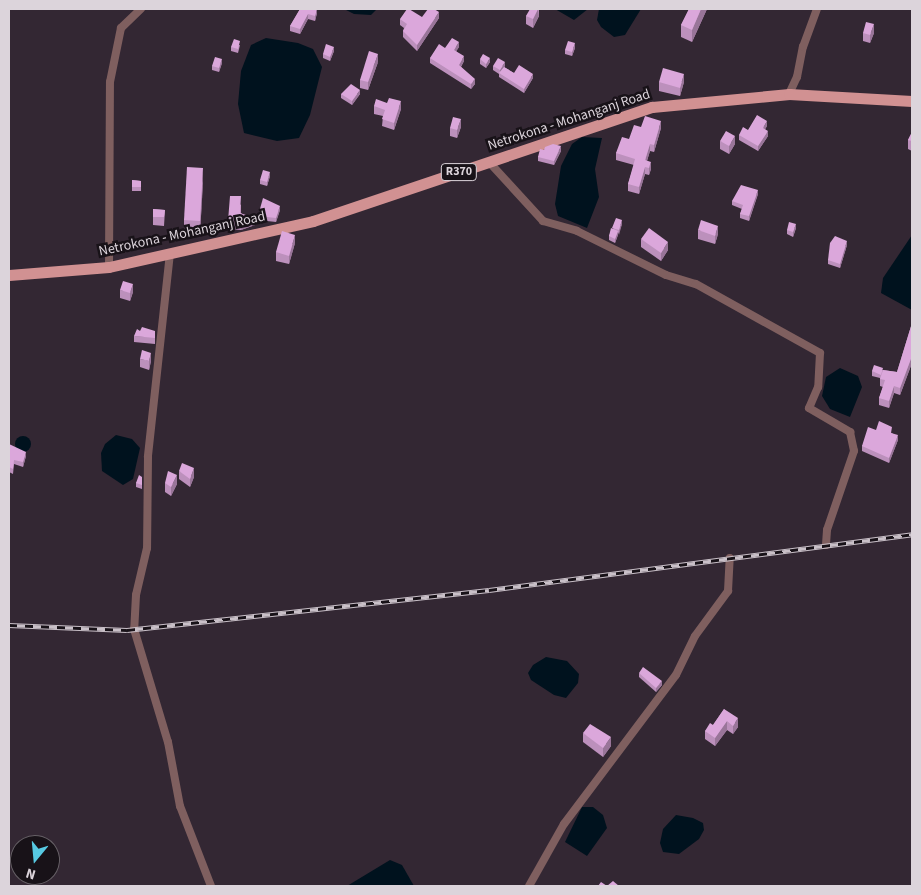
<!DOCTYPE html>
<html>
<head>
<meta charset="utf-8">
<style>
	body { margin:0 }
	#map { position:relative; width:921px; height:895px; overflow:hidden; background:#332733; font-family:"Source Sans 3",sans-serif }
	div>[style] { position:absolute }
	.water>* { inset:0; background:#00121e }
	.round { border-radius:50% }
	.street>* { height:8px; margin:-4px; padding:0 4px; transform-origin:4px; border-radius:4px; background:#7f5f5f }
	.primary>* { height:11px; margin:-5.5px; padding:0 5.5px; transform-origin:5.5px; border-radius:5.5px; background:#d19192 }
	.rail>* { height:4.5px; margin-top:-2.25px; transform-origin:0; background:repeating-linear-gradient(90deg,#181218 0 8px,#c9c0c8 0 16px); box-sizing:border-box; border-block:1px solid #c9c0c8 }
	.wall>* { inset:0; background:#bc90bc }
	.shaded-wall>* { inset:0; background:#997599 }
	.building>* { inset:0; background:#dba7db }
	span { translate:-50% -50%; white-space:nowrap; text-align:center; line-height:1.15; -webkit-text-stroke:5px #181218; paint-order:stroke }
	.shield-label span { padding:1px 4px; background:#181218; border:1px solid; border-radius:4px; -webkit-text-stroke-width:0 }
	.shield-label { font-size:12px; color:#dcd4db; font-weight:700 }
	.street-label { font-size:14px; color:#dcd4db }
	.frame { position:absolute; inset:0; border:10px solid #dcd4db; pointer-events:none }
	.north { position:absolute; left:10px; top:835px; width:50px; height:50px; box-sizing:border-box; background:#181218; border:1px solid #666066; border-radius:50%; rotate:197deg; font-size:14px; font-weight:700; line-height:20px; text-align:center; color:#dcd4db }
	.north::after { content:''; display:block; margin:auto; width:18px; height:22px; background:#57c9e2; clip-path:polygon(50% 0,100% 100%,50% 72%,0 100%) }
</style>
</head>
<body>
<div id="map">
	<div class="water">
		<div style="clip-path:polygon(344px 9px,377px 9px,371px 15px,354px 14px)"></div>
		<div style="clip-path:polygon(555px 9px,588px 9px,574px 20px)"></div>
		<div style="clip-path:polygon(599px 9px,641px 9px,625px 35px,614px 37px,601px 27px,597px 20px)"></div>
		<div style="clip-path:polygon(266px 38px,298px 43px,313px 49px,322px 67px,310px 115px,299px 138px,277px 141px,244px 133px,238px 104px,241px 71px,251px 45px)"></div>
		<div style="clip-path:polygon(582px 137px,602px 138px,595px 169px,599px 197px,587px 228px,558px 216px,555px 204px,561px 166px,572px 144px)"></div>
		<div style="clip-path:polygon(912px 235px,912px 310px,881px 293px,883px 278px)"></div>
		<div style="clip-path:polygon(840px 368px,858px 376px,862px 387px,850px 417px,830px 409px,822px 396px,826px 377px)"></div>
		<div style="clip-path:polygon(116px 435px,132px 439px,140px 448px,133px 479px,123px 485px,102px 471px,101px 453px,105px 444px)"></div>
		<div class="round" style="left:15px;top:436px;width:16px;height:16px"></div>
		<div style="clip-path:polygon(546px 657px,567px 661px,579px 674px,578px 683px,566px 698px,554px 695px,531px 680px,528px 673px,533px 665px)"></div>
		<div style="clip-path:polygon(582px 807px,593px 807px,603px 815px,607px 828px,587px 856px,565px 842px)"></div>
		<div style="clip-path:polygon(676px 815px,693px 818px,703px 823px,704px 830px,699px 839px,679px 854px,663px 852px,660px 843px,663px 829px)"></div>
		<div style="clip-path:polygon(390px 860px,402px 865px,414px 886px,347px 886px)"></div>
	</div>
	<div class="street">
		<div style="left:789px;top:94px;width:19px;rotate:-65deg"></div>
		<div style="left:797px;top:77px;width:31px;rotate:-79deg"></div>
		<div style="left:803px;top:47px;width:40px;rotate:-69.8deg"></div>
		<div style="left:489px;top:162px;width:80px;rotate:47.5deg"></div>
		<div style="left:543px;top:221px;width:35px;rotate:16deg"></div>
		<div style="left:577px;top:231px;width:99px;rotate:26.3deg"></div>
		<div style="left:666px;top:275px;width:31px;rotate:17deg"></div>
		<div style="left:696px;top:284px;width:142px;rotate:29.1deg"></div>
		<div style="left:820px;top:353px;width:34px;rotate:93deg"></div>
		<div style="left:818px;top:387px;width:23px;rotate:113deg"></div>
		<div style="left:809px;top:408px;width:48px;rotate:30.3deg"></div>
		<div style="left:850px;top:432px;width:19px;rotate:78deg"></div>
		<div style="left:854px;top:451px;width:83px;rotate:108.9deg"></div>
		<div style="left:827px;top:530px;width:15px;rotate:94deg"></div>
		<div style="left:170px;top:253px;width:205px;rotate:96.2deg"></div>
		<div style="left:148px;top:457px;width:91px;rotate:90.6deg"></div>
		<div style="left:147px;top:548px;width:48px;rotate:103.2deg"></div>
		<div style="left:136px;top:595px;width:34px;rotate:93deg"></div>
		<div style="left:134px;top:629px;width:118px;rotate:73.3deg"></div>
		<div style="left:168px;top:742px;width:65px;rotate:79.4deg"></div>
		<div style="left:180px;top:806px;width:86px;rotate:68.8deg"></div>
		<div style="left:109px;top:267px;width:185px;rotate:-89.7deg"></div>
		<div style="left:110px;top:82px;width:55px;rotate:-78.5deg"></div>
		<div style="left:121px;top:28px;width:28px;rotate:-44deg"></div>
		<div style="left:529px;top:886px;width:71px;rotate:-60.6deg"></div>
		<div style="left:564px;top:824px;width:186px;rotate:-53.1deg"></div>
		<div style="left:676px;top:675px;width:43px;rotate:-64deg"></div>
		<div style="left:695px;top:636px;width:56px;rotate:-53.7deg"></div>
		<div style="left:728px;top:591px;width:33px;rotate:-87deg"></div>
	</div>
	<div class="primary">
		<div style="left:9px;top:275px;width:100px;rotate:-4.6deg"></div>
		<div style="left:109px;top:267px;width:209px;rotate:-12.7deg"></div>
		<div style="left:313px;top:221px;width:358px;rotate:-18.6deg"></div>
		<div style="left:652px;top:107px;width:138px;rotate:-5.4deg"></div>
		<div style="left:789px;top:94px;width:123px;rotate:3.3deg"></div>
	</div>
	<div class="rail">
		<div style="left:9px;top:625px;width:118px;rotate:2.4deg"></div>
		<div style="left:127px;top:630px;width:364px;rotate:-6.3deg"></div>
		<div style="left:489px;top:590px;width:427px;rotate:-7.5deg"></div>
	</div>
	<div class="wall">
		<div style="clip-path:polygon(300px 9px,317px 13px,315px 21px,308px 19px,300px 34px,290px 31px,290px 26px)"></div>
		<div style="clip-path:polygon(539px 9px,539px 16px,533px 28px,526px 24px,526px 16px)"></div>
		<div style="clip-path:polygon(689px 9px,707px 9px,692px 42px,681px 37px,681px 25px)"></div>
		<div style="clip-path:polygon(422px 17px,439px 18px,417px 51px,403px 37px,403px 31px,404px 28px,400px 25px,400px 19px)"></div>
		<div style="clip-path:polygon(863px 33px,874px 33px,870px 43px,863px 41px)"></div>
		<div style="clip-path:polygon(240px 45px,238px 53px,231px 51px,231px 47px)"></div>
		<div style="clip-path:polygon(459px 47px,456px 51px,464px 61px,461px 67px,475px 84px,471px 89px,430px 63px,430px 58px,445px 48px)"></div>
		<div style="clip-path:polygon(575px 48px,572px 56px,565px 54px,565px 50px)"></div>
		<div style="clip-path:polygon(334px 51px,330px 61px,323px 58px,323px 54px)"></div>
		<div style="clip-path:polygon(480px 59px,490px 62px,486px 68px,480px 64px)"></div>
		<div style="clip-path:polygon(378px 62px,368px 90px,360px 88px,360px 80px)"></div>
		<div style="clip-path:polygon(222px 63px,219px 72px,212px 70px,212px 66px)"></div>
		<div style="clip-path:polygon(493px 66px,505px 66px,504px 67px,514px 73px,533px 78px,524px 93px,499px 77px,499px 74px,493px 70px)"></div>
		<div style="clip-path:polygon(659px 82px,684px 82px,680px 96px,659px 91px)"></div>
		<div style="clip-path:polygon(341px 94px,360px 94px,352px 105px,341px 98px)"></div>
		<div style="clip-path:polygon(387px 103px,401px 109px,394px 130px,382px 126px,383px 116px,374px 114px,374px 106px)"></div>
		<div style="clip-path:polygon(767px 126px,765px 129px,768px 136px,758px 151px,739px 140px,739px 135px,748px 130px)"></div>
		<div style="clip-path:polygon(461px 127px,457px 138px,450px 136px,450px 128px)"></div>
		<div style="clip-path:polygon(641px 127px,661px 128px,654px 152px,650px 151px,647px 161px,651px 169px,649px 175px,645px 174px,639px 194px,628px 191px,628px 184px,634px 165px,616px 160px,616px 153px)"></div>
		<div style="clip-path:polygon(912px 132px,912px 151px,908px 149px,908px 140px)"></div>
		<div style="clip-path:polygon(720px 141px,735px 144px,729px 154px,720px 149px)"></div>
		<div style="clip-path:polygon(544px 150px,561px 151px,554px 165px,538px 161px,538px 157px)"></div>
		<div style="clip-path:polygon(270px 176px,267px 186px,260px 184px,260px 180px)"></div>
		<div style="clip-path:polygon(132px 180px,141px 181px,141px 191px,132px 191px)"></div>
		<div style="clip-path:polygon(203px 181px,200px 234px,184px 233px,184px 220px)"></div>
		<div style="clip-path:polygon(758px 194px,749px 221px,740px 218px,740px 214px,742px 209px,732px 205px,732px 201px)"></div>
		<div style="clip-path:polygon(241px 204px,241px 213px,255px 225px,241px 230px,228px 229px,228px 221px)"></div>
		<div style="clip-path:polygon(153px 209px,165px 210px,164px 226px,153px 225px)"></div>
		<div style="clip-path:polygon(280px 210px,276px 222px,258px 220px,258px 216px)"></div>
		<div style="clip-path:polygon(622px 224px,615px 243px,609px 240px,609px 236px,612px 229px)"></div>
		<div style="clip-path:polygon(796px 228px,793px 237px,787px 234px,787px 230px)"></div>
		<div style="clip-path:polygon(698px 230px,718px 234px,715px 244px,698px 239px)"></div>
		<div style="clip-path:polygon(641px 239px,668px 250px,661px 261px,641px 247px)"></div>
		<div style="clip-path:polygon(295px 243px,289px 264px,276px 261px,276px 252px)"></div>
		<div style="clip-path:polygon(847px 245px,840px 268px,828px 264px,828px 260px)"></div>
		<div style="clip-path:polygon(120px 290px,133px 292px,130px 301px,120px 298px)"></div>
		<div style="clip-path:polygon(912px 323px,912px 363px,900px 395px,894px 393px,889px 408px,879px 405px,879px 398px,883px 387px,880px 386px,880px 378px,872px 376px,872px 371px,883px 370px,897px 372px)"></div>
		<div style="clip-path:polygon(134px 336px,155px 337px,155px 344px,134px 342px)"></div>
		<div style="clip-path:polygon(140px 359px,151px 361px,149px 370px,140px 367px)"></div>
		<div style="clip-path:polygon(876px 430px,892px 433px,898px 440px,889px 463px,862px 451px,862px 446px)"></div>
		<div style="clip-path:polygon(9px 439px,10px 445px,26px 456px,23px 467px,14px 464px,13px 474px,9px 472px)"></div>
		<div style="clip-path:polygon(179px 471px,194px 477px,190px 487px,179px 479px)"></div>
		<div style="clip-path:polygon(142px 477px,142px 489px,136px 487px,136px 483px)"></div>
		<div style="clip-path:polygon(165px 483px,177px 484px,171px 496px,165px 492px)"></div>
		<div style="clip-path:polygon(639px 673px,662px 685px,656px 692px,639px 677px)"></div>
		<div style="clip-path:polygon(724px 709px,738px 727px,733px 734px,727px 730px,715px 746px,705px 739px,705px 731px,713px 725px)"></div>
		<div style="clip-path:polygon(583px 733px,611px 746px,603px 757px,583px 742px)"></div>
	</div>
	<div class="shaded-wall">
		<div style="clip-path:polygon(317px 9px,317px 13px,315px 21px,315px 16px)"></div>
		<div style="clip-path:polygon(538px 9px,539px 16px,533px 28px,533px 19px)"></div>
		<div style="clip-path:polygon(701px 9px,707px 9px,692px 42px,692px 30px)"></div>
		<div style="clip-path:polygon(439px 12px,439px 18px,417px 51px,417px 45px)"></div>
		<div style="clip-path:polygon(308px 14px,308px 19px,300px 34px,300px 29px)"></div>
		<div style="clip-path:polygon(874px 24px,874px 33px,870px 43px,870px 35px)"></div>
		<div style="clip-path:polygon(459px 42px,459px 47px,454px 55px,454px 50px)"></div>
		<div style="clip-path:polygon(575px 43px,575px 48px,572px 56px,572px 52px)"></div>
		<div style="clip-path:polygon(334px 47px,334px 51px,330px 61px,330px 57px)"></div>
		<div style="clip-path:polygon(378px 54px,378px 62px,368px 90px,368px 82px)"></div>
		<div style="clip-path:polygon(464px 56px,464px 61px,459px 70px,459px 65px)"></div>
		<div style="clip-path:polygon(490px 58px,490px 62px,486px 68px,486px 64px)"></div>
		<div style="clip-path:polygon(222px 59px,222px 63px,219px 72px,219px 68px)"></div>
		<div style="clip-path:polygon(505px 62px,505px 66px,500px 74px,500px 70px)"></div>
		<div style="clip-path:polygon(533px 74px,533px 78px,524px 93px,524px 89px)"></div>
		<div style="clip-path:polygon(684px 74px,684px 82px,680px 96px,680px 88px)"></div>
		<div style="clip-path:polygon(475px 79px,475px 84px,471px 89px,471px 84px)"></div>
		<div style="clip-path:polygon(360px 90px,360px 94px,352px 105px,352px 101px)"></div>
		<div style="clip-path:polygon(401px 101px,401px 109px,394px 130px,394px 123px)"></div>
		<div style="clip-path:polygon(461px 119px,461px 127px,457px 138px,457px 130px)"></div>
		<div style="clip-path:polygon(661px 121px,661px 128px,654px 152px,654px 145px)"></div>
		<div style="clip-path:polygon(767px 121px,767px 126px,763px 133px,763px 128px)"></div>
		<div style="clip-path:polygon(768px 131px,768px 136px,758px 151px,758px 146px)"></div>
		<div style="clip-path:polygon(735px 136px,735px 144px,729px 154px,729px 146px)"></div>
		<div style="clip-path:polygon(650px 144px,650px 151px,645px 167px,646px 157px)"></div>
		<div style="clip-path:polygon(561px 146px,561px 151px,554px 165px,554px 161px)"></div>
		<div style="clip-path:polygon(651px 162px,651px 169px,649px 175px,649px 168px)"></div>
		<div style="clip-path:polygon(645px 167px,645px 174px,639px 194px,639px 187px)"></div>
		<div style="clip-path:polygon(203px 168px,203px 181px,200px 234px,200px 221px)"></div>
		<div style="clip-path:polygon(270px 172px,270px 176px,267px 186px,267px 182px)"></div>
		<div style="clip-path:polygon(758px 190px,758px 194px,749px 221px,749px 216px)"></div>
		<div style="clip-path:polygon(280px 206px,280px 210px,276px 222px,276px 218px)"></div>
		<div style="clip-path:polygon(255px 218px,255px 225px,241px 230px,241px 222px)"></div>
		<div style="clip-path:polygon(622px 220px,622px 224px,619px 235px,619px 230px)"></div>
		<div style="clip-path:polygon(796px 224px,796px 228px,793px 237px,793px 232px)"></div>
		<div style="clip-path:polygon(718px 226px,718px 234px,715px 244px,715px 236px)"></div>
		<div style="clip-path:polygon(618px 231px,618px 235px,615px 243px,615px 239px)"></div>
		<div style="clip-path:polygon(295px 235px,295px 243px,289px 264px,289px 256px)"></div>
		<div style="clip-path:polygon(847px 241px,847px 245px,840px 268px,840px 264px)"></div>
		<div style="clip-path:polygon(668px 242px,668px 250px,661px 261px,661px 253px)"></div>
		<div style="clip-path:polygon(133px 284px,133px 292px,130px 301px,130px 293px)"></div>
		<div style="clip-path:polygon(151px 353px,151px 361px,149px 370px,149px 361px)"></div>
		<div style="clip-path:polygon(912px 356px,912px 363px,900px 395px,900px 388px)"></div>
		<div style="clip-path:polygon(894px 386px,894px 393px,889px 408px,889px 401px)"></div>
		<div style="clip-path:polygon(898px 435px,898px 440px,889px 463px,889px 458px)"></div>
		<div style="clip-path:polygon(26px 452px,26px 456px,23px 467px,23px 462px)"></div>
		<div style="clip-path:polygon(194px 468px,194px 477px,190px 487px,190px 479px)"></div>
		<div style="clip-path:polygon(177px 475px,177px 484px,171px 496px,171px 487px)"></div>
		<div style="clip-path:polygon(662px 681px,662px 685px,656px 692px,656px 688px)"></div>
		<div style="clip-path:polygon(738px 718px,738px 727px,733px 734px,733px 726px)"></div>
		<div style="clip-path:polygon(727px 721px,727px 730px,715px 746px,715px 738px)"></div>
		<div style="clip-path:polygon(611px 737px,611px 746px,603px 757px,603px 748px)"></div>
	</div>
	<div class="building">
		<div style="clip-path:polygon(300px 9px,317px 9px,315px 16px,308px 14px,300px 29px,290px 26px)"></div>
		<div style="clip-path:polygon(407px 9px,409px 9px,422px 17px,428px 9px,434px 9px,439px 12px,417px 45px,403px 31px,407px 24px,400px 19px)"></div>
		<div style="clip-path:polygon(530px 9px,538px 9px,533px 19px,526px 16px)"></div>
		<div style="clip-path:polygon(689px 9px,701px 9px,692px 30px,681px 25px)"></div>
		<div style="clip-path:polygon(866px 22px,874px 24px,870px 35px,863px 33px)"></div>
		<div style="clip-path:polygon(452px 38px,459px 42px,454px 50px,464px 56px,459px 65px,475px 79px,471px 84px,430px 58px,439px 44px,445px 48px)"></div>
		<div style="clip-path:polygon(234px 39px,240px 41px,238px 49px,231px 47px)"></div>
		<div style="clip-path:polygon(568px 41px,575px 43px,572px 52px,565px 50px)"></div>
		<div style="clip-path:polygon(326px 44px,334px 47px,330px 57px,323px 54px)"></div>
		<div style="clip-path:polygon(369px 51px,378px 54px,368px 82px,360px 80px)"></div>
		<div style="clip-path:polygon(483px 54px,490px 58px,486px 64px,480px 59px)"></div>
		<div style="clip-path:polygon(215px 57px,222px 59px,219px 68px,212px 66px)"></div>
		<div style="clip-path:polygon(498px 58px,505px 62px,500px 70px,493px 66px)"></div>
		<div style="clip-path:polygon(519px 65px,533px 74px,524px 89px,499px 73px,504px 67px,514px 73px)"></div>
		<div style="clip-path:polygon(663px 68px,684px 74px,680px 88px,659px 82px)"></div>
		<div style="clip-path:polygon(351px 84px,360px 90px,352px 101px,341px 94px)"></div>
		<div style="clip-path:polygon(389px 98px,401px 101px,394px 123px,382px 119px,385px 110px,374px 106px,376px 99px,387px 103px)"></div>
		<div style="clip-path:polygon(757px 115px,767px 121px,763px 128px,768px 131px,758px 146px,739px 135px,743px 127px,748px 130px)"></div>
		<div style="clip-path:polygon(645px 116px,661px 121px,654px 145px,650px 144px,646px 157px,645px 160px,651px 162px,649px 168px,645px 167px,639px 187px,628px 184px,635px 159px,616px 153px,622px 137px,629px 139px,634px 125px,641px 127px)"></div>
		<div style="clip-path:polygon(453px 117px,461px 119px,457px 130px,450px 128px)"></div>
		<div style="clip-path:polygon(726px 131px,735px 136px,729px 146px,720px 141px)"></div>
		<div style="clip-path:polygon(912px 132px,912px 141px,908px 140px)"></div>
		<div style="clip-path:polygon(553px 144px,561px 146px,554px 161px,538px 157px,540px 149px,544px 150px,545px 147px)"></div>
		<div style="clip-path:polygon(187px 167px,203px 168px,200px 221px,184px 220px)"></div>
		<div style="clip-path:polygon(263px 170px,270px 172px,267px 182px,260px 180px)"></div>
		<div style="clip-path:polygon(132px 180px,141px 181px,141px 187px,132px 187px)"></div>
		<div style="clip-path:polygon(741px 185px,758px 190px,749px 216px,740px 214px,743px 205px,732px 201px)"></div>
		<div style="clip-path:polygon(230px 196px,241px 196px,240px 213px,255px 218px,241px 222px,228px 221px)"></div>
		<div style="clip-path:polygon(263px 198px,280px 206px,276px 218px,258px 216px)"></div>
		<div style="clip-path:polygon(153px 209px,165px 210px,164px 217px,153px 217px)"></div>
		<div style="clip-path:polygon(616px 218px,622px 220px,619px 230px,612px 228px)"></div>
		<div style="clip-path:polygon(701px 220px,718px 226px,715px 236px,698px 230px)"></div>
		<div style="clip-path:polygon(789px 222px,796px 224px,793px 232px,787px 230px)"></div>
		<div style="clip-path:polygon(611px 228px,618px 231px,615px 239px,609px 236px)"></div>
		<div style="clip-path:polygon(649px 228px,668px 242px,661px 253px,641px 239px)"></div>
		<div style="clip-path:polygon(282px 231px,295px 235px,289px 256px,276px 252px)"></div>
		<div style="clip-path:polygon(835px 236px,847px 241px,840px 264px,828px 260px,830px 243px)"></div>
		<div style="clip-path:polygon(123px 281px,133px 284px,130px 293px,120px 290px)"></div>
		<div style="clip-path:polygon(912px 323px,912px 356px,900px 388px,894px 386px,889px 401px,879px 398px,885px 380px,880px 379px,883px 370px,897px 372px)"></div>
		<div style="clip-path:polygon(142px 327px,155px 331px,155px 338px,134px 336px,137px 329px,140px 331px)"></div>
		<div style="clip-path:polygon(142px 350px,151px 353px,149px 361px,140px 359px)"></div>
		<div style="clip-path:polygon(874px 365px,883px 368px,881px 375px,872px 371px)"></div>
		<div style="clip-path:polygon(879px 421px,892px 427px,891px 433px,898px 435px,889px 458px,862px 446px,868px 427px,876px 430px)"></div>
		<div style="clip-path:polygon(9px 444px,26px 452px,23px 462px,14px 460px,13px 469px,9px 467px)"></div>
		<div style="clip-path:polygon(182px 463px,194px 468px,190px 479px,179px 471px)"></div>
		<div style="clip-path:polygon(168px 471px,177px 475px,171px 487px,165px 483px)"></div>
		<div style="clip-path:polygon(139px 475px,142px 477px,142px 485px,136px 483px)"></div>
		<div style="clip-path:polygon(643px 667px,662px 681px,656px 688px,639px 673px)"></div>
		<div style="clip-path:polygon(724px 709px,738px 718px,733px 726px,727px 721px,715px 738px,705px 731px,710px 723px,713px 725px)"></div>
		<div style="clip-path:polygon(590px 724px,611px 737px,603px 748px,583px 733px)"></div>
		<div style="clip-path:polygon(613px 881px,619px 886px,607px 886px)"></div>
		<div style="clip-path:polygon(601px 882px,607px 886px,598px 886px)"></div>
	</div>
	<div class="shield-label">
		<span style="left:459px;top:172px">R370</span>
	</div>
	<div class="street-label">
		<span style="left:569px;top:120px;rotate:-18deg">Netrokona - Mohanganj Road</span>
		<span style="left:182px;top:234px;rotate:-12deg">Netrokona - Mohanganj Road</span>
	</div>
	<div class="frame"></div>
	<div class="north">N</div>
</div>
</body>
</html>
